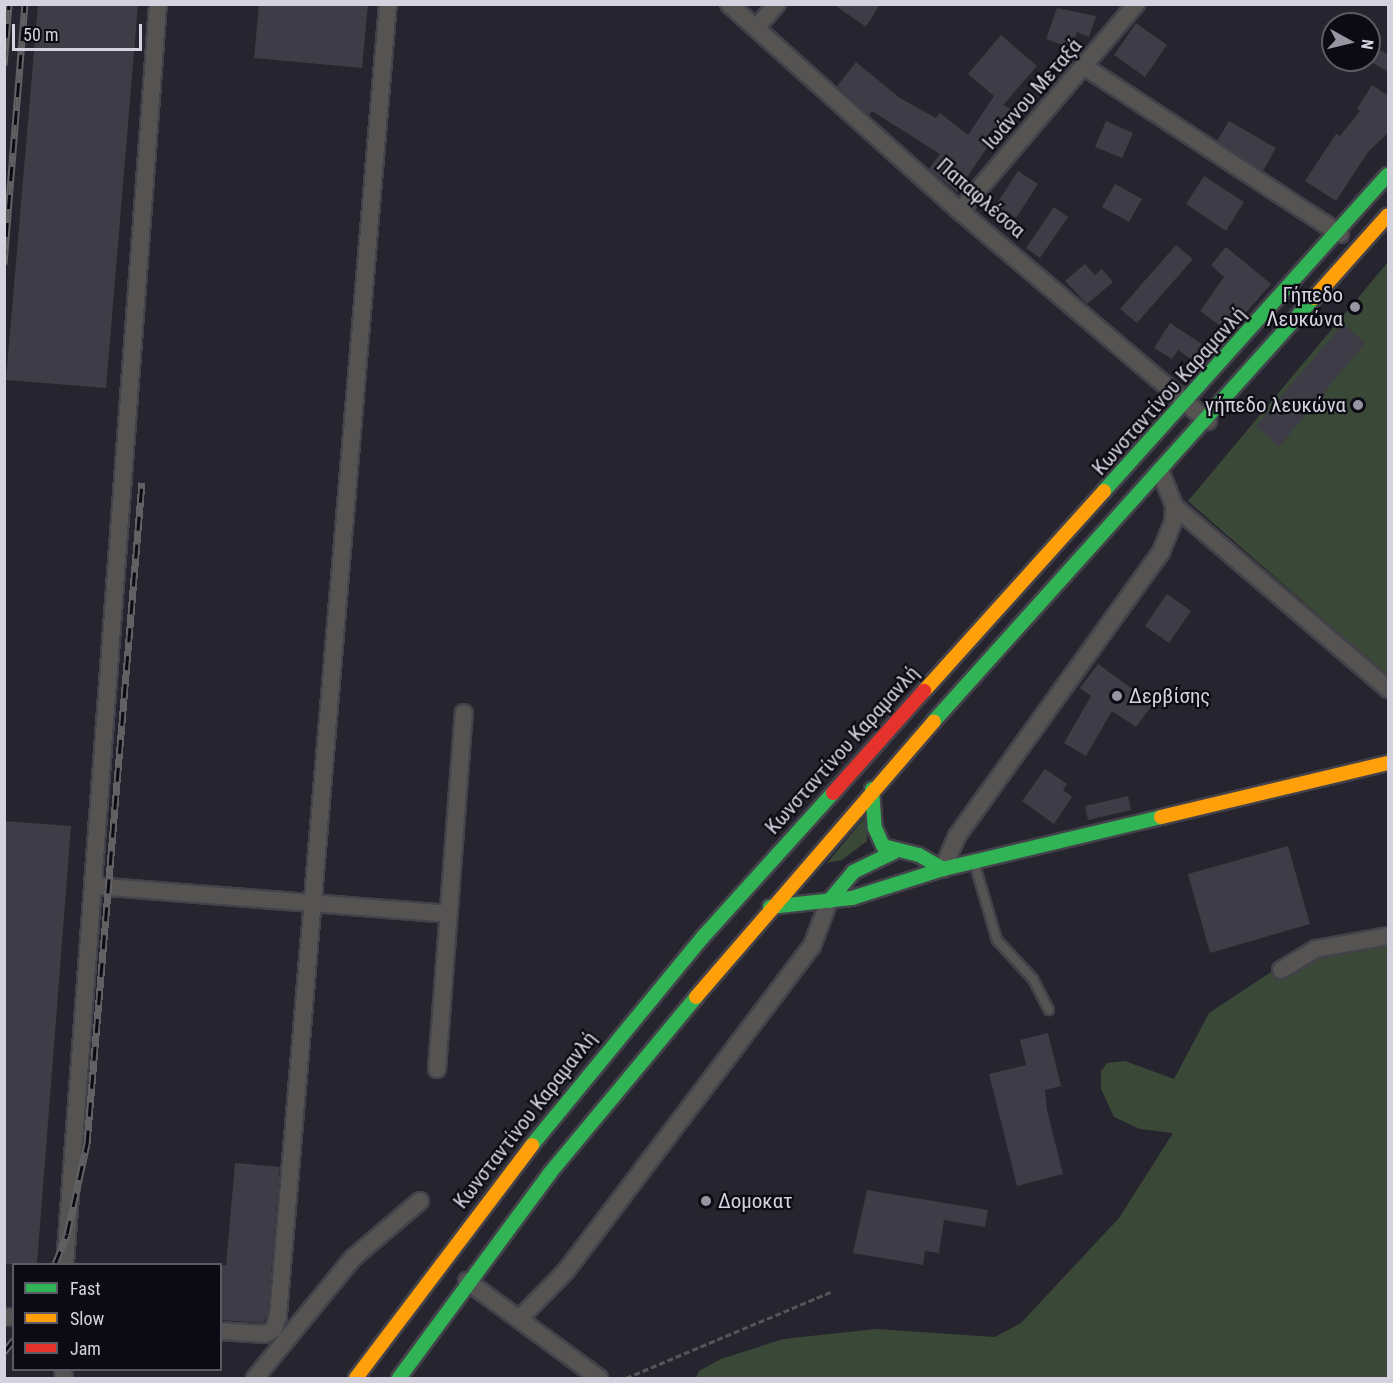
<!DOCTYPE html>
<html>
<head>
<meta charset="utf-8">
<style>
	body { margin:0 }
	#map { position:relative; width:1393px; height:1383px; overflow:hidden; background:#26242e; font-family:"Roboto Condensed",sans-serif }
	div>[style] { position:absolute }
	.green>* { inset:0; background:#3a4838 }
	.building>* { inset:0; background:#3e3c46 }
	.path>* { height:3px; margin-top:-1.5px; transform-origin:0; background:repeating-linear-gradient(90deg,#565456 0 6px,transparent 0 9px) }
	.roads { filter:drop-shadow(2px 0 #434149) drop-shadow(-2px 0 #434149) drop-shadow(0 2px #434149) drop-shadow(0 -2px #434149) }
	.lane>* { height:8px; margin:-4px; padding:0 4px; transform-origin:4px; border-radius:4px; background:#565453 }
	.street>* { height:16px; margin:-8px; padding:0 8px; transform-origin:8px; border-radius:8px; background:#565453 }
	.fast>* { height:14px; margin:-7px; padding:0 7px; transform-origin:7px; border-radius:7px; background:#30b455 }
	.slow>* { height:14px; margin:-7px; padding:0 7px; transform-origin:7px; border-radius:7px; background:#ff9f0a }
	.jam>* { height:14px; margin:-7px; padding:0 7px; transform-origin:7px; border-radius:7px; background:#e5322d }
	.rail>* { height:7px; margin-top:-3.5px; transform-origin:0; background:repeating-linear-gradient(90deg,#0c0b13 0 14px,#626063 0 28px); box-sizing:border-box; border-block:2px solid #626063 }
	.dots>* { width:16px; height:16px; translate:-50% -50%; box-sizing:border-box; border:3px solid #0c0b13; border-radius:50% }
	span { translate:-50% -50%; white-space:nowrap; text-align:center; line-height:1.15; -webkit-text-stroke:4.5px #0c0b13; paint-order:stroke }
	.street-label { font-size:21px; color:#d4d2df }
	.poi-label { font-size:21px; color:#d4d2df }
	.right { translate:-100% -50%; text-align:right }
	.left { translate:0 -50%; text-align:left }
	.frame { position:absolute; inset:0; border:6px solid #d4d2df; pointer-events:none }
	.legend { position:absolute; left:12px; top:1263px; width:210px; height:108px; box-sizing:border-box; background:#0c0b13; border:2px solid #5c5b65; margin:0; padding:8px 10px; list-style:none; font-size:18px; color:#d4d2df }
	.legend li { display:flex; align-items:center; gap:12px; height:30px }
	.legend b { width:30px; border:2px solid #5c5b65 }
	.north { position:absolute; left:1321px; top:12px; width:60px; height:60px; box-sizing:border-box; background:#0c0b13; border:2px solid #5c5b65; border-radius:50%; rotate:98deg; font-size:16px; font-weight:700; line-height:24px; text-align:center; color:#d4d2df }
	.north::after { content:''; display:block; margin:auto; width:21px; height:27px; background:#9795a1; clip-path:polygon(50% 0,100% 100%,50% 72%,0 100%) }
	.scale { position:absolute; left:12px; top:24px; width:130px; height:27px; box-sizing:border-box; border:3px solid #d4d2df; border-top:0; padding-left:8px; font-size:18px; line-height:21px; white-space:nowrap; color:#d4d2df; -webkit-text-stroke:4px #0c0b13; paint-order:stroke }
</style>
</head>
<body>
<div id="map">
	<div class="green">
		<div style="clip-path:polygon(1388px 262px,1388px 676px,1188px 501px)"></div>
		<div style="clip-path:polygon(866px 816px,867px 841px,842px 860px,827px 863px)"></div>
		<div style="clip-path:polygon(1388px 942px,1388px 1378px,696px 1378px,699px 1371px,721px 1359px,783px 1339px,876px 1329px,995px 1337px,1021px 1323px,1119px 1218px,1173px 1133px,1140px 1129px,1114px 1117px,1101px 1089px,1101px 1071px,1107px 1063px,1125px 1061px,1174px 1079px,1209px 1013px,1268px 974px,1304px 954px)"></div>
	</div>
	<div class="building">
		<div style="clip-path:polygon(38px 4px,138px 4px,106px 388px,6px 380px)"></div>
		<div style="clip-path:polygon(259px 4px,368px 4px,362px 68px,254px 58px)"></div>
		<div style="clip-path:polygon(833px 4px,880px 4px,866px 27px)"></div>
		<div style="clip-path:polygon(1057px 8px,1096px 16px,1089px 37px,1077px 32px,1071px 48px,1046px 39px)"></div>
		<div style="clip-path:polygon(1136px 23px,1167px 45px,1145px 77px,1114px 55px)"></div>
		<div style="clip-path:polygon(1001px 35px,1037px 66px,1003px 105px,1020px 114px,995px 151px,988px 146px,957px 192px,929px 169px,940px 154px,872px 111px,869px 115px,837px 86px,856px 62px,900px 98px,936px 118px,940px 113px,968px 135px,994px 96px,968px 74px)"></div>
		<div style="clip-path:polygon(1369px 44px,1389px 55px,1389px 72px,1369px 61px)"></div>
		<div style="clip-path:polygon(1372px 85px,1389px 96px,1389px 132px,1368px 152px,1336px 201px,1305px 181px,1336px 134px,1340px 136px,1360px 111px,1357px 109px)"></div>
		<div style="clip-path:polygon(1106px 121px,1133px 133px,1122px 158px,1095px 147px)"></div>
		<div style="clip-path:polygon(1229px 121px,1276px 148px,1263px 171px,1217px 141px)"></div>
		<div style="clip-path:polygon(1018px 171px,1038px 184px,1016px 218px,996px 205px)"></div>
		<div style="clip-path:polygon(1204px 176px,1244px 202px,1226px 231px,1186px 204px)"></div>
		<div style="clip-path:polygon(1115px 184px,1142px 199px,1129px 222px,1102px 207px)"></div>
		<div style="clip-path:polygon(1054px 207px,1068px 217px,1040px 258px,1026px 248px)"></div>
		<div style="clip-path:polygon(1176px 245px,1193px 259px,1137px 323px,1120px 309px)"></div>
		<div style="clip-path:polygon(1226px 247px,1271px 284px,1229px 332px,1200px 311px,1224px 277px,1211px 265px)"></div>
		<div style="clip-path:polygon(1085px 264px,1095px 275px,1102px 269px,1113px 282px,1087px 304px,1065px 281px)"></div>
		<div style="clip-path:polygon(1170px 323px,1202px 344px,1192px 360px,1178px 350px,1172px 359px,1154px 348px)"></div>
		<div style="clip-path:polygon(1343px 324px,1365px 343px,1279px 447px,1256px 426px)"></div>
		<div style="clip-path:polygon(1167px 594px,1191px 611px,1169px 643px,1145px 626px)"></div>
		<div style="clip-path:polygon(1098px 664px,1153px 704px,1136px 727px,1112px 711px,1086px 756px,1064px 743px,1091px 696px,1080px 688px)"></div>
		<div style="clip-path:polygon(1045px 769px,1067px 784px,1063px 790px,1072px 797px,1054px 824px,1022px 801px)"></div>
		<div style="clip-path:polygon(1128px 796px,1131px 810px,1088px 820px,1085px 806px)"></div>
		<div style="clip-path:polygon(4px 821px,71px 826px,37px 1264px,4px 1264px)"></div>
		<div style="clip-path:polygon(1288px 846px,1310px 924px,1210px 953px,1188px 874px)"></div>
		<div style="clip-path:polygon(1048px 1033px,1061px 1086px,1045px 1090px,1047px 1110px,1063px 1174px,1017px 1186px,989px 1074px,1026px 1065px,1020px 1040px)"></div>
		<div style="clip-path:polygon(235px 1163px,280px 1167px,268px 1314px,263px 1323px,221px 1320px,220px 1265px,226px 1265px)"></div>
		<div style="clip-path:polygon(867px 1190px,988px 1210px,985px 1227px,944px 1220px,939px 1253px,925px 1251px,923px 1265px,853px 1253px)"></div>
	</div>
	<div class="path">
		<div style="left:626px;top:1378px;width:222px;rotate:-22.8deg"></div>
	</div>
	<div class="roads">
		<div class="lane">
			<div style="left:974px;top:862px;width:81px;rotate:73.6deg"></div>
			<div style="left:997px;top:940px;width:53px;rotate:47.3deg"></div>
			<div style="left:1033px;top:979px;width:35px;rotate:63deg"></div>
		</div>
		<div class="street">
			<div style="left:729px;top:4px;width:310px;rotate:41.9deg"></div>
			<div style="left:960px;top:211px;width:325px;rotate:40.3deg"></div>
			<div style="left:756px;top:28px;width:32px;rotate:-49deg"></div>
			<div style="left:1085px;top:67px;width:305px;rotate:33.2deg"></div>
			<div style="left:960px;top:211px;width:272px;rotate:-49.6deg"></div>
			<div style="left:1161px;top:473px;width:35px;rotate:68deg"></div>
			<div style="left:1174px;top:506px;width:282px;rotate:40.5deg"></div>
			<div style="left:943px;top:869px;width:36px;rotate:-67deg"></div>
			<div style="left:957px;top:836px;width:350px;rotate:-54.3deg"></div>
			<div style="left:1161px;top:552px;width:32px;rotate:-68deg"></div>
			<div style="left:1173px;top:522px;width:16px;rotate:-86deg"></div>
			<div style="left:95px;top:886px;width:355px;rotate:4.5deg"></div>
			<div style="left:1281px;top:970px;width:41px;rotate:-31deg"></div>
			<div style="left:1316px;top:949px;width:73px;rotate:-10.2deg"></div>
			<div style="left:437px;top:1069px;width:357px;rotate:-85.7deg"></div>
			<div style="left:65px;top:1264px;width:1263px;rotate:-85.78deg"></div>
			<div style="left:467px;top:1281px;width:164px;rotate:36.3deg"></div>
			<div style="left:4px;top:1317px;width:10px"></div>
			<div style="left:521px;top:1317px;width:64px;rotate:-45.6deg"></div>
			<div style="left:566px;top:1271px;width:408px;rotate:-52.9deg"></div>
			<div style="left:812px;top:946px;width:48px;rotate:-69.3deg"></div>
			<div style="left:220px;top:1331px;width:45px;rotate:3.8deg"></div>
			<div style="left:265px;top:1334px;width:10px;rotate:-29deg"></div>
			<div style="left:274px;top:1329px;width:14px;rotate:-73deg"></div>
			<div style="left:278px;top:1316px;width:1317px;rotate:-85.21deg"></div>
			<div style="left:63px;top:1370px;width:8px;rotate:83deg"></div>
			<div style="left:255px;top:1378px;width:155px;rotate:-50.8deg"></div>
			<div style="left:353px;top:1258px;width:88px;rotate:-40.4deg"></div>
		</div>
		<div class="fast">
			<div style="left:1104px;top:491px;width:425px;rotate:-48.1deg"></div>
			<div style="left:934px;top:721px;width:569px;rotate:-48.07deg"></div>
			<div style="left:872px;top:789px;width:39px;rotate:86deg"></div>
			<div style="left:875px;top:828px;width:20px;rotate:66deg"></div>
			<div style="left:883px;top:846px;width:37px;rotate:14deg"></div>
			<div style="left:919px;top:855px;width:28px;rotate:30deg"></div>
			<div style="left:829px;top:901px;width:38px;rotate:-50deg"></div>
			<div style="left:853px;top:872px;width:46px;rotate:-26deg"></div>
			<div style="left:770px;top:907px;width:82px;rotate:-6.3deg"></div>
			<div style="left:852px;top:898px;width:96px;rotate:-17.7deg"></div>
			<div style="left:943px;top:869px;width:224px;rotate:-13.4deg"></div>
			<div style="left:532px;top:1145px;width:268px;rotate:-50.6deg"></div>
			<div style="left:702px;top:938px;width:195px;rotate:-47.9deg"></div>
			<div style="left:399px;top:1378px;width:255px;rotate:-53.6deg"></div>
			<div style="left:550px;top:1173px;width:229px;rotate:-50.3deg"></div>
		</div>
		<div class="slow">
			<div style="left:1314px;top:298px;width:111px;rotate:-48.3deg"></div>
			<div style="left:924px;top:691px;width:269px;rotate:-48deg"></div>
			<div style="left:1161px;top:817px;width:233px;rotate:-13.4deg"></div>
			<div style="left:696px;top:997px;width:364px;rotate:-49.2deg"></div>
			<div style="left:356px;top:1378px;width:292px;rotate:-52.9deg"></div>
		</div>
		<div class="jam">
			<div style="left:833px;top:793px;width:137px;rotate:-48.3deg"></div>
		</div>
	</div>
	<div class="rail">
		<div style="left:4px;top:65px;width:61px;rotate:-85.3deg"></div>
		<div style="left:4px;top:264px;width:261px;rotate:-85.4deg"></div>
		<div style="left:55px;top:1264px;width:32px;rotate:-68deg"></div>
		<div style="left:67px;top:1234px;width:92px;rotate:-77.5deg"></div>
		<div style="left:87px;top:1144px;width:664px;rotate:-85.25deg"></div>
		<div style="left:4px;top:1352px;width:16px;rotate:-52deg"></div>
	</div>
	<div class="dots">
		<div style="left:1355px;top:307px;background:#9795a1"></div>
		<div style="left:1358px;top:405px;background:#9795a1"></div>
		<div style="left:1117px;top:696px;background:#9795a1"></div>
		<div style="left:706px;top:1201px;background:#9795a1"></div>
	</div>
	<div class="street-label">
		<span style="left:1032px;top:94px;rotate:-49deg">Ιωάννου Μεταξά</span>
		<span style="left:981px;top:198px;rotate:41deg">Παπαφλέσσα</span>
		<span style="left:1169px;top:391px;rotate:-48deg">Κωνσταντίνου Καραμανλή</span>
		<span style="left:842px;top:750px;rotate:-48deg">Κωνσταντίνου Καραμανλή</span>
		<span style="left:525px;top:1120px;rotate:-52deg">Κωνσταντίνου Καραμανλή</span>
	</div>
	<div class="poi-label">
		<span class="right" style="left:1343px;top:307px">Γήπεδο<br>Λευκώνα</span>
		<span class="right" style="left:1346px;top:405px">γήπεδο λευκώνα</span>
		<span class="left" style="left:1129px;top:696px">Δερβίσης</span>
		<span class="left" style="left:718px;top:1201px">Δομοκατ</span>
	</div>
	<div class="frame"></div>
	<ul class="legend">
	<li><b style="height:8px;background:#30b455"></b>Fast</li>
	<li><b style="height:8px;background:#ff9f0a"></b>Slow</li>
	<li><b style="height:8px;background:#e5322d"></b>Jam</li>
	</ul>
	<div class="north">N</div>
	<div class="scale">50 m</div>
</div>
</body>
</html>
